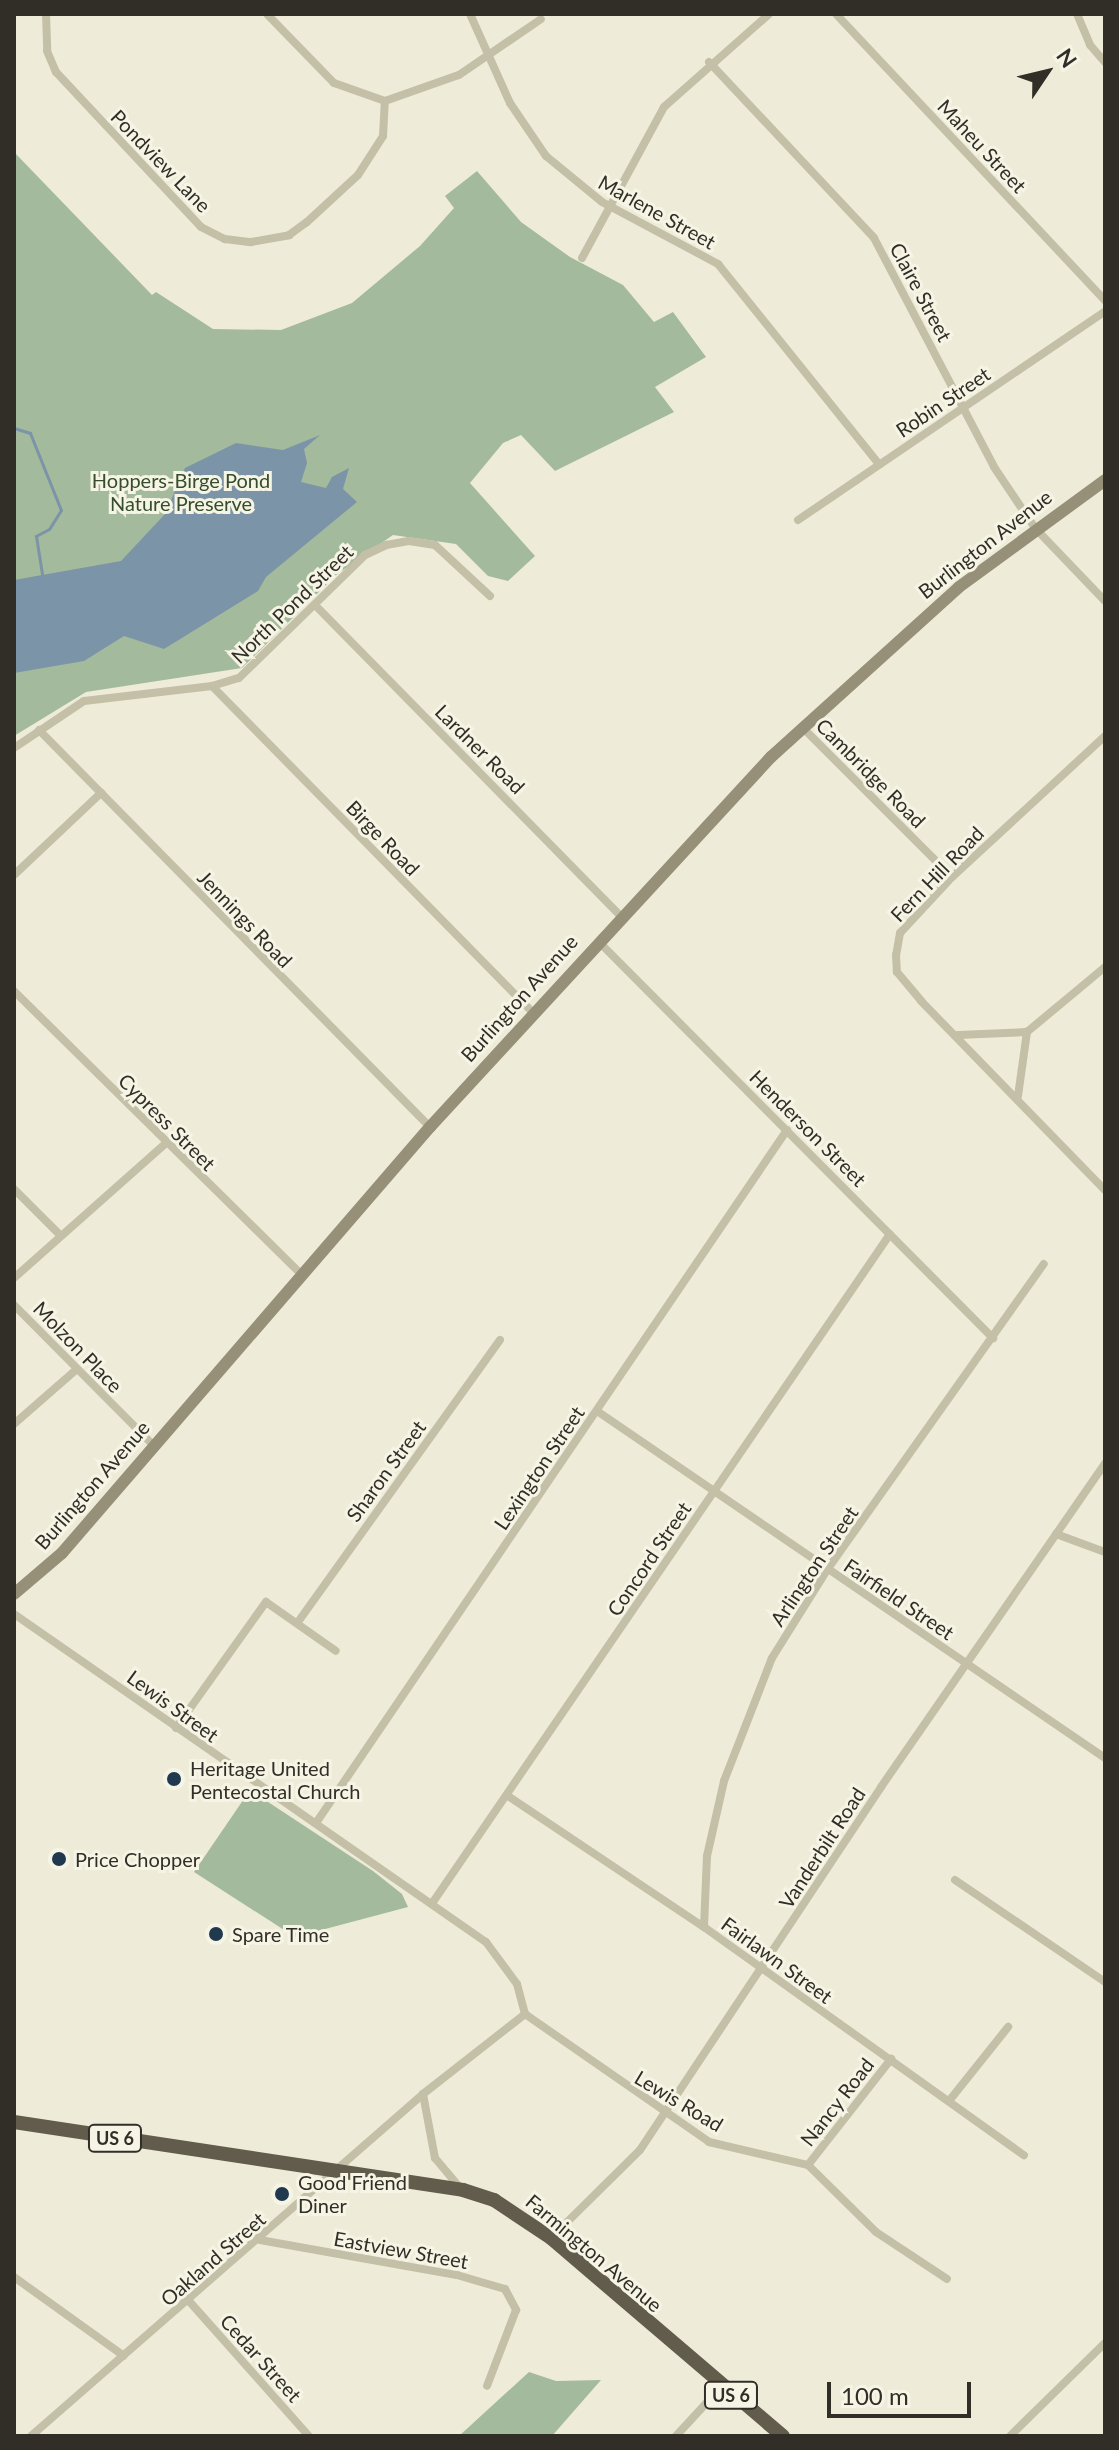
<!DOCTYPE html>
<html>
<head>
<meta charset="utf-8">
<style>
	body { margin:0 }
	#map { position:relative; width:1119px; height:2450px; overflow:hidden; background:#eeecd9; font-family:Lato,sans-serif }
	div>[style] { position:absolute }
	.green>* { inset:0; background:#a4ba9c }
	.water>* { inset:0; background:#7c94a7 }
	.stream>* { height:3px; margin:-1.5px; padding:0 1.5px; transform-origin:1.5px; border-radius:1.5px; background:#7c94a7 }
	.minor>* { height:8px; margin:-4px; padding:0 4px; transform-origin:4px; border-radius:4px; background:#c4c0a7 }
	.secondary>* { height:12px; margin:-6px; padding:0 6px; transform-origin:6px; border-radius:6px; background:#979079 }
	.trunk>* { height:14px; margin:-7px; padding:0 7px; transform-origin:7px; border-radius:7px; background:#625c4c }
	.dots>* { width:22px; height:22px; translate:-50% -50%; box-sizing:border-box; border:4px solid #f6f5e5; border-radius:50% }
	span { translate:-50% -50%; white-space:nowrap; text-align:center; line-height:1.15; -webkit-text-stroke:6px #f6f5e5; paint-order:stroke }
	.shield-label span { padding:2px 6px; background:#f6f5e5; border:2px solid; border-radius:6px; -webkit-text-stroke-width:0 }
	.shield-label { font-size:18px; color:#312e27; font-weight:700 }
	.street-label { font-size:20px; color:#312e27 }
	.park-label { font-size:20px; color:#354d2d }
	.poi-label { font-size:20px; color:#312e27 }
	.left { translate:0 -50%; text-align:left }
	.frame { position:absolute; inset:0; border:16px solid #312e27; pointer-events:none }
	.north { position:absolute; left:1007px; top:32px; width:80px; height:80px; -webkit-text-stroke:6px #f6f5e5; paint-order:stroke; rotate:55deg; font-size:22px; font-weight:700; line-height:32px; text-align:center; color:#312e27 }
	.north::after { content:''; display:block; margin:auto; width:28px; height:36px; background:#312e27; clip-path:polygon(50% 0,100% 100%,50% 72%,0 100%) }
	.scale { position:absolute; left:827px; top:2382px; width:144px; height:36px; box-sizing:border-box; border:4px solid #312e27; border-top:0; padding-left:10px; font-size:24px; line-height:28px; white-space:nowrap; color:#312e27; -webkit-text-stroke:6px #f6f5e5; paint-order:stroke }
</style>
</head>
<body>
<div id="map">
	<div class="green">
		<div style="clip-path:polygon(14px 152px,152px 295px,156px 292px,213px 329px,281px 330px,352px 303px,420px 246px,454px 208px,445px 196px,477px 171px,521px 222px,570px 257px,623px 285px,654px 322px,673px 312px,706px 357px,655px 387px,674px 412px,555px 471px,521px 435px,503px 443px,470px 483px,535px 556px,508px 581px,488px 576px,456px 544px,393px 535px,336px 575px,242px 668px,86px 692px,14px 736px)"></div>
		<div style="clip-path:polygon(250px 1790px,373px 1871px,402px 1894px,408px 1907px,295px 1937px,194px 1872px)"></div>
		<div style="clip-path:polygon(529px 2372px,556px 2381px,601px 2380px,552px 2436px,459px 2436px)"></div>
	</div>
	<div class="water">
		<div style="clip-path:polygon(320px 435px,304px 449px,307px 463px,301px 482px,326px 488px,332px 477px,349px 468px,343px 489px,357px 502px,266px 577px,258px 591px,164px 649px,124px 636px,84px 661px,14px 673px,14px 580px,121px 561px,165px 514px,185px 468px,236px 443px,283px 450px)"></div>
	</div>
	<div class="stream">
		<div style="left:14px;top:428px;width:17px;rotate:17deg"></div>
		<div style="left:30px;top:433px;width:83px;rotate:68.1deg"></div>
		<div style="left:61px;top:510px;width:22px;rotate:122deg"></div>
		<div style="left:49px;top:529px;width:15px;rotate:152deg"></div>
		<div style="left:36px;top:536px;width:39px;rotate:81deg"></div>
	</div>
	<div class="minor">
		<div style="left:46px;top:14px;width:37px;rotate:88deg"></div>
		<div style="left:47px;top:51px;width:23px;rotate:67deg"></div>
		<div style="left:56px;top:72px;width:212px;rotate:46.9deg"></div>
		<div style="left:201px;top:227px;width:27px;rotate:27deg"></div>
		<div style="left:225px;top:239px;width:26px;rotate:7deg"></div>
		<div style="left:251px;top:242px;width:39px;rotate:-10deg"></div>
		<div style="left:289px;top:235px;width:22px;rotate:-36deg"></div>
		<div style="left:307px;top:222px;width:69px;rotate:-42.7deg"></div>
		<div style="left:358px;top:175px;width:46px;rotate:-57.3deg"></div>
		<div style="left:383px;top:136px;width:35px;rotate:-87deg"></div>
		<div style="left:385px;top:101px;width:54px;rotate:-160.6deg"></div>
		<div style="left:334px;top:83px;width:96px;rotate:-134.2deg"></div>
		<div style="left:470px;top:14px;width:98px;rotate:65.8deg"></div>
		<div style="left:510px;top:103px;width:64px;rotate:55.8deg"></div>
		<div style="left:546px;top:156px;width:72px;rotate:39.4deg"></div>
		<div style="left:602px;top:202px;width:132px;rotate:28.1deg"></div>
		<div style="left:718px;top:264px;width:257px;rotate:51.2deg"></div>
		<div style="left:836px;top:14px;width:393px;rotate:46.8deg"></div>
		<div style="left:1077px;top:14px;width:34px;rotate:67deg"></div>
		<div style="left:1090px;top:45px;width:23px;rotate:49deg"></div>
		<div style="left:709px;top:62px;width:241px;rotate:46.8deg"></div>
		<div style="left:874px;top:238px;width:259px;rotate:62.3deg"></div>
		<div style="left:994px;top:467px;width:73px;rotate:56.1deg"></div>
		<div style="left:1035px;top:528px;width:101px;rotate:46.2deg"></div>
		<div style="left:385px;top:101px;width:78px;rotate:-19.4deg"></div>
		<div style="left:459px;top:75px;width:99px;rotate:-34.3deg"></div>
		<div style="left:582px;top:258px;width:172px;rotate:-61.5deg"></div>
		<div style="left:664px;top:107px;width:140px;rotate:-41.5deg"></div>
		<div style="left:798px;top:520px;width:371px;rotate:-34.2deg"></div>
		<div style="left:315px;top:605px;width:436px;rotate:45.5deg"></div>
		<div style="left:212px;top:686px;width:457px;rotate:45.5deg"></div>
		<div style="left:802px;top:727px;width:212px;rotate:45deg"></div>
		<div style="left:39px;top:730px;width:557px;rotate:45.44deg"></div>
		<div style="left:1105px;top:736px;width:208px;rotate:137.3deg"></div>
		<div style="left:952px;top:877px;width:76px;rotate:132.9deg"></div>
		<div style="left:900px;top:933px;width:22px;rotate:100deg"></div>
		<div style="left:896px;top:955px;width:17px;rotate:87deg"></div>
		<div style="left:897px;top:972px;width:38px;rotate:50deg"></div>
		<div style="left:921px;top:1001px;width:264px;rotate:45.8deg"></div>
		<div style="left:14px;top:748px;width:84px;rotate:-33.9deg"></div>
		<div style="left:84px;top:701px;width:129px;rotate:-6.7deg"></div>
		<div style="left:212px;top:686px;width:28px;rotate:-17deg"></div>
		<div style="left:239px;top:678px;width:176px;rotate:-44.3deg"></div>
		<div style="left:365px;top:555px;width:23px;rotate:-25deg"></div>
		<div style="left:386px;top:545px;width:23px;rotate:-10deg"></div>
		<div style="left:409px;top:541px;width:26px;rotate:9deg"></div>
		<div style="left:435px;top:545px;width:75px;rotate:42.8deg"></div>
		<div style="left:14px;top:875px;width:120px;rotate:-43.3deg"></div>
		<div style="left:599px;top:942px;width:559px;rotate:45.15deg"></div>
		<div style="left:14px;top:991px;width:402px;rotate:44.6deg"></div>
		<div style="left:958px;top:1035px;width:69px;rotate:-2.5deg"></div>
		<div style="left:1018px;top:1096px;width:65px;rotate:-82deg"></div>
		<div style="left:1027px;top:1032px;width:102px;rotate:-39.8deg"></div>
		<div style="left:14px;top:1189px;width:66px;rotate:45deg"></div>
		<div style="left:14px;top:1278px;width:203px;rotate:-41.6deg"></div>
		<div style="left:14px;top:1305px;width:197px;rotate:45.2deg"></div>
		<div style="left:597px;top:1411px;width:615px;rotate:34.34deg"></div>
		<div style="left:14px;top:1424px;width:82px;rotate:-41.1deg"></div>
		<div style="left:1056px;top:1534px;width:52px;rotate:20.2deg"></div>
		<div style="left:14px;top:1614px;width:575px;rotate:34.8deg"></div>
		<div style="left:486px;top:1942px;width:52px;rotate:53.6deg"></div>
		<div style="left:517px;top:1984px;width:31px;rotate:75deg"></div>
		<div style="left:298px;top:1622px;width:347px;rotate:-54.4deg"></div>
		<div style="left:176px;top:1728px;width:155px;rotate:-54.5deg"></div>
		<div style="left:266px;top:1602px;width:85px;rotate:35deg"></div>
		<div style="left:508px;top:1796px;width:236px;rotate:33.8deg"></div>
		<div style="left:704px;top:1927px;width:393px;rotate:35.5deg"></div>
		<div style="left:316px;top:1823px;width:838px;rotate:-55.8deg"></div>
		<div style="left:955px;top:1880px;width:181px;rotate:34.2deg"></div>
		<div style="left:433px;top:1902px;width:809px;rotate:-55.62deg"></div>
		<div style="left:704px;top:1927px;width:71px;rotate:-87.6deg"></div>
		<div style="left:707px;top:1856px;width:77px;rotate:-77.2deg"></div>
		<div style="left:724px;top:1781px;width:132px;rotate:-68.7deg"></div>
		<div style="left:772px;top:1658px;width:104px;rotate:-58deg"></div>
		<div style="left:827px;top:1570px;width:375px;rotate:-54.7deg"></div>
		<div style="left:525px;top:2014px;width:224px;rotate:34.8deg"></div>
		<div style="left:709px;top:2142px;width:102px;rotate:13.1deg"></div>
		<div style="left:808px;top:2165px;width:95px;rotate:44.6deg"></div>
		<div style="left:876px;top:2232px;width:85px;rotate:33.5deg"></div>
		<div style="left:423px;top:2094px;width:65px;rotate:79.4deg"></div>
		<div style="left:435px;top:2158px;width:38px;rotate:50deg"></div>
		<div style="left:949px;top:2101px;width:95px;rotate:-51.4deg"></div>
		<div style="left:808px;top:2165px;width:135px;rotate:-51.9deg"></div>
		<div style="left:551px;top:2238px;width:125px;rotate:-44.7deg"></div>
		<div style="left:640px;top:2150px;width:436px;rotate:-56.4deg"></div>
		<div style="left:881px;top:1787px;width:394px;rotate:-55.3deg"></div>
		<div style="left:260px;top:2240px;width:200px;rotate:10.1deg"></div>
		<div style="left:457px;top:2275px;width:50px;rotate:16.3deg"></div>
		<div style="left:505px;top:2289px;width:24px;rotate:62deg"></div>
		<div style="left:516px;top:2310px;width:81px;rotate:110.9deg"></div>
		<div style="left:14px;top:2277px;width:135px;rotate:35.7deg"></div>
		<div style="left:189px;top:2301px;width:181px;rotate:48.4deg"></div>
		<div style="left:31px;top:2436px;width:520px;rotate:-41.1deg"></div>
		<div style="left:423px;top:2094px;width:130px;rotate:-38.1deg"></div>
		<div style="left:676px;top:2436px;width:67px;rotate:-47.4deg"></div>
		<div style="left:1010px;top:2436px;width:133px;rotate:-44.4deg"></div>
	</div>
	<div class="secondary">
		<div style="left:14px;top:1594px;width:63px;rotate:-40.5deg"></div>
		<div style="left:62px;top:1553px;width:563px;rotate:-49.18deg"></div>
		<div style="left:430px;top:1127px;width:503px;rotate:-47.34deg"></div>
		<div style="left:771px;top:757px;width:253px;rotate:-42.1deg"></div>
		<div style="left:959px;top:587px;width:181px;rotate:-36.2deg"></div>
	</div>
	<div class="trunk">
		<div style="left:14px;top:2122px;width:454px;rotate:8.6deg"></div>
		<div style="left:463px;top:2190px;width:33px;rotate:18deg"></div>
		<div style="left:494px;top:2200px;width:69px;rotate:33.7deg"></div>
		<div style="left:551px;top:2238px;width:305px;rotate:40.5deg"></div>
	</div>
	<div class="dots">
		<div style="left:174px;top:1779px;background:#21394e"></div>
		<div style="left:59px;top:1859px;background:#21394e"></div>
		<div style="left:216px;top:1934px;background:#21394e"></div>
		<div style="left:282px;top:2194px;background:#21394e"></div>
	</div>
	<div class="shield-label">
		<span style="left:115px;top:2138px">US 6</span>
		<span style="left:731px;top:2395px">US 6</span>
	</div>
	<div class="street-label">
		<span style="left:982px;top:146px;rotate:47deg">Maheu Street</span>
		<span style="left:161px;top:161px;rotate:46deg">Pondview Lane</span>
		<span style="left:657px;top:212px;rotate:29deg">Marlene Street</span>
		<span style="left:921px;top:292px;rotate:62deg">Claire Street</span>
		<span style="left:943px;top:402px;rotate:-34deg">Robin Street</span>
		<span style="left:985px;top:544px;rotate:-38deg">Burlington Avenue</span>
		<span style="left:292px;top:604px;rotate:-44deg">North Pond Street</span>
		<span style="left:480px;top:749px;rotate:45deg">Lardner Road</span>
		<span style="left:871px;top:773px;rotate:45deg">Cambridge Road</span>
		<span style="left:383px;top:838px;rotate:46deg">Birge Road</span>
		<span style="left:937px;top:874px;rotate:-46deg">Fern Hill Road</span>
		<span style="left:245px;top:919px;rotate:46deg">Jennings Road</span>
		<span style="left:519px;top:998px;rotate:-48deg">Burlington Avenue</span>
		<span style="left:167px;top:1122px;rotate:45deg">Cypress Street</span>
		<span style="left:808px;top:1128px;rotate:45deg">Henderson Street</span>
		<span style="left:78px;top:1347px;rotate:46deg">Molzon Place</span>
		<span style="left:539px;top:1468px;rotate:-56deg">Lexington Street</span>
		<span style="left:386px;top:1471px;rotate:-54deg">Sharon Street</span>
		<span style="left:92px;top:1485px;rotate:-49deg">Burlington Avenue</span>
		<span style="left:649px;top:1559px;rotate:-56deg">Concord Street</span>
		<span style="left:814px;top:1566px;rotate:-56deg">Arlington Street</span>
		<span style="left:899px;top:1599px;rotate:34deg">Fairfield Street</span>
		<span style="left:173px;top:1706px;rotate:36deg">Lewis Street</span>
		<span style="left:822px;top:1848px;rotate:-57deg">Vanderbilt Road</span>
		<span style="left:777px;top:1960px;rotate:36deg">Fairlawn Street</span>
		<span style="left:679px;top:2101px;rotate:31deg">Lewis Road</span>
		<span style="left:837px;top:2102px;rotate:-52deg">Nancy Road</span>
		<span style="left:401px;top:2250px;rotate:10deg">Eastview Street</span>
		<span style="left:594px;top:2253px;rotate:40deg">Farmington Avenue</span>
		<span style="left:213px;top:2259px;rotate:-41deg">Oakland Street</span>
		<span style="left:261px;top:2358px;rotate:48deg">Cedar Street</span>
	</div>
	<div class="park-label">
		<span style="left:181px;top:492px">Hoppers-Birge Pond<br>Nature Preserve</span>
	</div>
	<div class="poi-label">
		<span class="left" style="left:190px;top:1780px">Heritage United<br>Pentecostal Church</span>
		<span class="left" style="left:75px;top:1859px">Price Chopper</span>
		<span class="left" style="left:232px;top:1934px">Spare Time</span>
		<span class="left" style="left:298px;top:2194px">Good Friend<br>Diner</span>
	</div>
	<div class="frame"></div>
	<div class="north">N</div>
	<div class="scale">100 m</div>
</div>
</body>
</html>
